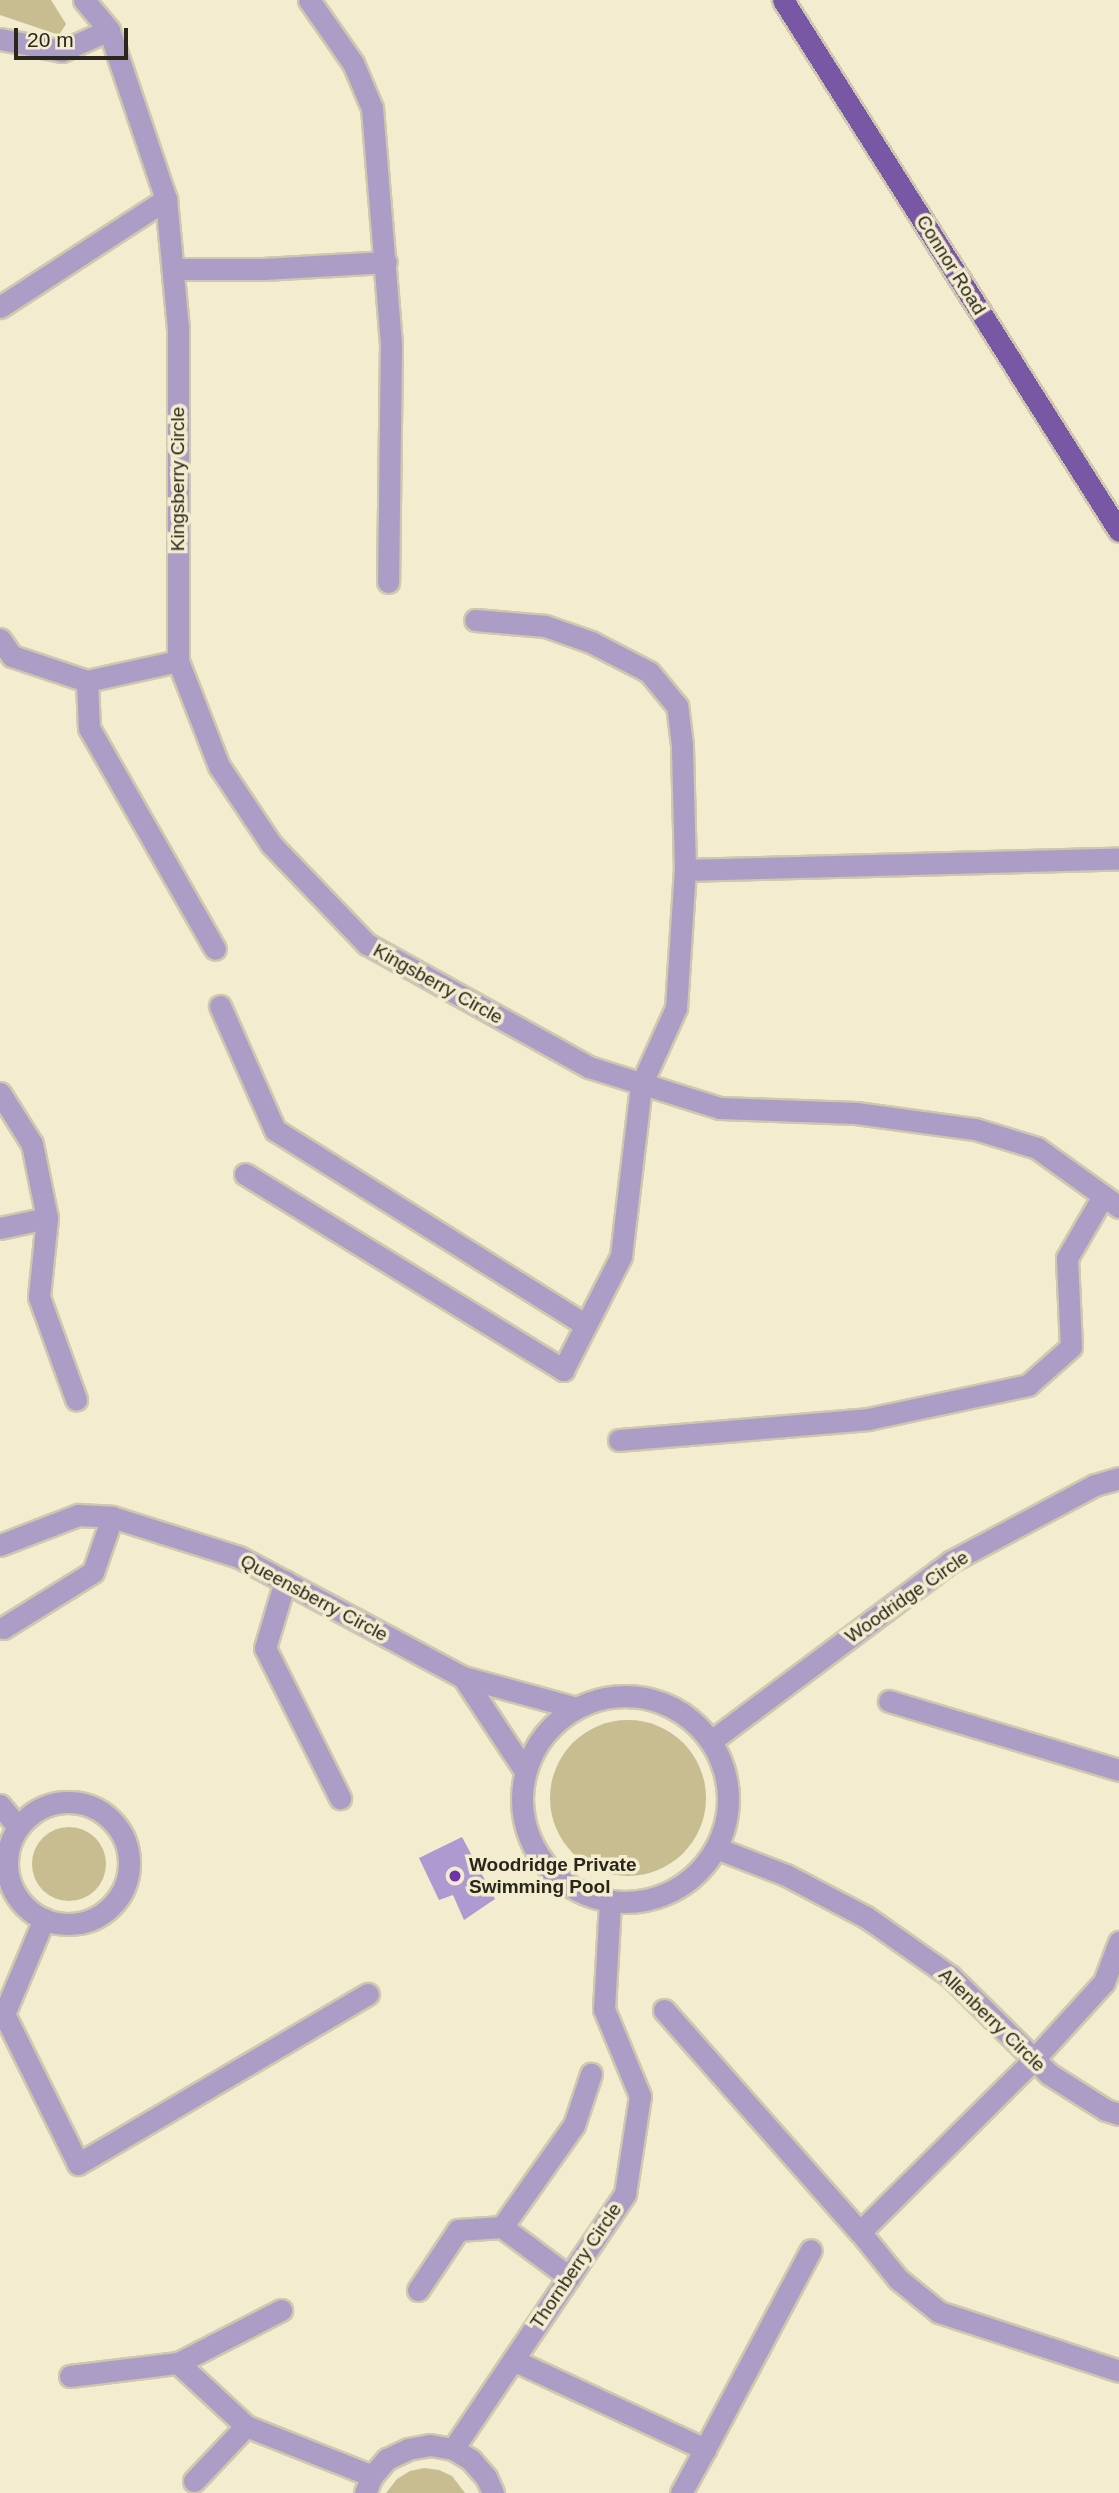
<!DOCTYPE html>
<html>
<head>
<meta charset="utf-8">
<style>
	body { margin:0 }
	#map { position:relative; width:1119px; height:2493px; overflow:hidden; background:#f3ecce; font-family:Helvetica,sans-serif }
	div>[style] { position:absolute }
	.green>* { inset:0; background:#c7bd90 }
	.round { border-radius:50% }
	.water>* { inset:0; background:#ae99d0 }
	.roads { filter:drop-shadow(2px 0 #cfc8ae) drop-shadow(-2px 0 #cfc8ae) drop-shadow(0 2px #cfc8ae) drop-shadow(0 -2px #cfc8ae) }
	.lane>* { height:21px; margin:-10.5px; padding:0 10.5px; transform-origin:10.5px; border-radius:10.5px; background:#ac9dc7 }
	.street>* { height:21px; margin:-10.5px; padding:0 10.5px; transform-origin:10.5px; border-radius:10.5px; background:#ac9dc7 }
	.street>.ring { margin:-10.5px; padding:0; box-sizing:content-box; background:none; border:21px solid #ac9dc7; border-radius:50% }
	.primary>* { height:21px; margin:-10.5px; padding:0 10.5px; transform-origin:10.5px; border-radius:10.5px; background:#7858a5 }
	.dots>* { width:19px; height:19px; translate:-50% -50%; box-sizing:border-box; border:4px solid #f3ecce; border-radius:50% }
	span { translate:-50% -50%; white-space:nowrap; text-align:center; line-height:1.15; -webkit-text-stroke:7px #f3ecce; paint-order:stroke }
	.street-label { font-size:19px; color:#29261b }
	.poi-label { font-size:19px; color:#29261b; font-weight:700 }
	.left { translate:0 -50%; text-align:left }
	.scale { position:absolute; left:14px; top:28px; width:114px; height:32px; box-sizing:border-box; border:4px solid #29261b; border-top:0; padding-left:9px; font-size:21px; line-height:24px; white-space:nowrap; color:#29261b; -webkit-text-stroke:5px #f3ecce; paint-order:stroke }
</style>
</head>
<body>
<div id="map">
	<div class="green">
		<div style="clip-path:polygon(0 0,51px 0,66px 24px,59px 35px,0 15px)"></div>
		<div class="round" style="left:550px;top:1720px;width:156px;height:156px"></div>
		<div class="round" style="left:32px;top:1827px;width:74px;height:74px"></div>
		<div style="clip-path:polygon(424px 2468px,439px 2470px,452px 2476px,465px 2493px,386px 2493px,397px 2479px,410px 2471px)"></div>
	</div>
	<div class="water">
		<div style="clip-path:polygon(462px 1837px,495px 1899px,464px 1920px,453px 1895px,439px 1900px,419px 1858px)"></div>
	</div>
	<div class="roads">
		<div class="lane">
			<div style="left:309px;top:0;width:77px;rotate:55.1deg"></div>
			<div style="left:353px;top:63px;width:49px;rotate:67.1deg"></div>
			<div style="left:372px;top:108px;width:237px;rotate:85.4deg"></div>
			<div style="left:391px;top:344px;width:238px;rotate:90.7deg"></div>
			<div style="left:173px;top:269px;width:90px"></div>
			<div style="left:263px;top:269px;width:123px;rotate:-3.3deg"></div>
			<div style="left:0;top:307px;width:198px;rotate:-33deg"></div>
			<div style="left:0;top:639px;width:21px;rotate:55deg"></div>
			<div style="left:12px;top:656px;width:79px;rotate:18.4deg"></div>
			<div style="left:87px;top:681px;width:47px;rotate:87.6deg"></div>
			<div style="left:89px;top:728px;width:254px;rotate:60.3deg"></div>
			<div style="left:87px;top:681px;width:93px;rotate:-12.4deg"></div>
			<div style="left:685px;top:870px;width:434px;rotate:-1.5deg"></div>
			<div style="left:220px;top:1006px;width:136px;rotate:66.1deg"></div>
			<div style="left:275px;top:1130px;width:367px;rotate:32.1deg"></div>
			<div style="left:0;top:1093px;width:60px;rotate:57.9deg"></div>
			<div style="left:32px;top:1144px;width:76px;rotate:78.5deg"></div>
			<div style="left:47px;top:1218px;width:79px;rotate:95.8deg"></div>
			<div style="left:39px;top:1297px;width:109px;rotate:70.1deg"></div>
			<div style="left:245px;top:1174px;width:374px;rotate:31.6deg"></div>
			<div style="left:563px;top:1370px;width:128px;rotate:-63deg"></div>
			<div style="left:621px;top:1256px;width:172px;rotate:-83.3deg"></div>
			<div style="left:641px;top:1085px;width:85px;rotate:-65.6deg"></div>
			<div style="left:676px;top:1008px;width:138px;rotate:-86.3deg"></div>
			<div style="left:685px;top:870px;width:125px;rotate:-91.4deg"></div>
			<div style="left:682px;top:745px;width:39px;rotate:-97deg"></div>
			<div style="left:677px;top:706px;width:44px;rotate:-129.5deg"></div>
			<div style="left:649px;top:672px;width:65px;rotate:-152.7deg"></div>
			<div style="left:591px;top:642px;width:49px;rotate:-160.8deg"></div>
			<div style="left:545px;top:626px;width:70px;rotate:-175.1deg"></div>
			<div style="left:0;top:1228px;width:48px;rotate:-12deg"></div>
			<div style="left:619px;top:1440px;width:250px;rotate:-4.8deg"></div>
			<div style="left:868px;top:1419px;width:164px;rotate:-12deg"></div>
			<div style="left:1028px;top:1385px;width:57px;rotate:-41.5deg"></div>
			<div style="left:1071px;top:1347px;width:89px;rotate:-92.6deg"></div>
			<div style="left:1067px;top:1258px;width:72px;rotate:-59.9deg"></div>
			<div style="left:285px;top:1581px;width:70px;rotate:106.6deg"></div>
			<div style="left:265px;top:1648px;width:168px;rotate:63.4deg"></div>
			<div style="left:3px;top:1628px;width:106px;rotate:-31.9deg"></div>
			<div style="left:93px;top:1572px;width:58px;rotate:-70.9deg"></div>
			<div style="left:889px;top:1701px;width:240px;rotate:16.7deg"></div>
			<div style="left:44px;top:1919px;width:103px;rotate:112.8deg"></div>
			<div style="left:4px;top:2014px;width:167px;rotate:63.7deg"></div>
			<div style="left:78px;top:2164px;width:336px;rotate:-30.4deg"></div>
			<div style="left:664px;top:2010px;width:296px;rotate:48.6deg"></div>
			<div style="left:860px;top:2232px;width:245px;rotate:-44.8deg"></div>
			<div style="left:1034px;top:2059px;width:104px;rotate:-47.7deg"></div>
			<div style="left:1104px;top:1982px;width:43px;rotate:-69.4deg"></div>
			<div style="left:502px;top:2227px;width:84px;rotate:36.7deg"></div>
			<div style="left:860px;top:2232px;width:60px;rotate:51deg"></div>
			<div style="left:898px;top:2279px;width:53px;rotate:38.8deg"></div>
			<div style="left:939px;top:2312px;width:189px;rotate:18.1deg"></div>
			<div style="left:418px;top:2290px;width:72px;rotate:-56.3deg"></div>
			<div style="left:458px;top:2230px;width:44px;rotate:-3.9deg"></div>
			<div style="left:502px;top:2227px;width:125px;rotate:-54.8deg"></div>
			<div style="left:574px;top:2125px;width:54px;rotate:-71.6deg"></div>
			<div style="left:513px;top:2360px;width:212px;rotate:24.9deg"></div>
			<div style="left:705px;top:2449px;width:225px;rotate:-62deg"></div>
			<div style="left:178px;top:2363px;width:93px;rotate:42.8deg"></div>
			<div style="left:246px;top:2426px;width:136px;rotate:21.6deg"></div>
			<div style="left:70px;top:2376px;width:109px;rotate:-6.9deg"></div>
			<div style="left:178px;top:2363px;width:116px;rotate:-27.2deg"></div>
			<div style="left:194px;top:2481px;width:76px;rotate:-46.6deg"></div>
			<div style="left:681px;top:2493px;width:50px;rotate:-61.4deg"></div>
		</div>
		<div class="street">
			<div style="left:84px;top:0;width:39px;rotate:50deg"></div>
			<div style="left:109px;top:30px;width:178px;rotate:71.4deg"></div>
			<div style="left:166px;top:199px;width:130px;rotate:84.7deg"></div>
			<div style="left:178px;top:328px;width:333px;rotate:90deg"></div>
			<div style="left:178px;top:661px;width:113px;rotate:68.7deg"></div>
			<div style="left:219px;top:766px;width:94px;rotate:56.3deg"></div>
			<div style="left:271px;top:844px;width:139px;rotate:46.2deg"></div>
			<div style="left:367px;top:944px;width:254px;rotate:29deg"></div>
			<div style="left:589px;top:1067px;width:137px;rotate:17.4deg"></div>
			<div style="left:720px;top:1108px;width:136px;rotate:2.1deg"></div>
			<div style="left:856px;top:1113px;width:120px;rotate:7.7deg"></div>
			<div style="left:975px;top:1129px;width:65px;rotate:17deg"></div>
			<div style="left:1037px;top:1148px;width:101px;rotate:35.7deg"></div>
			<div style="left:0;top:39px;width:63px;rotate:11deg"></div>
			<div style="left:62px;top:51px;width:51px;rotate:-24.1deg"></div>
			<div style="left:0;top:1545px;width:84px;rotate:-21deg"></div>
			<div style="left:78px;top:1515px;width:34px;rotate:3deg"></div>
			<div style="left:112px;top:1517px;width:133px;rotate:17.5deg"></div>
			<div style="left:239px;top:1557px;width:254px;rotate:28.2deg"></div>
			<div style="left:463px;top:1677px;width:117px;rotate:15.3deg"></div>
			<div style="left:463px;top:1677px;width:113px;rotate:56.6deg"></div>
			<div class="ring" style="left:522px;top:1696px;width:185px;height:185px"></div>
			<div style="left:711px;top:1741px;width:299px;rotate:-36.8deg"></div>
			<div style="left:950px;top:1562px;width:164px;rotate:-28deg"></div>
			<div style="left:1095px;top:1485px;width:25px;rotate:-16deg"></div>
			<div class="ring" style="left:7px;top:1802px;width:101px;height:101px"></div>
			<div style="left:0;top:1805px;width:28px;rotate:51deg"></div>
			<div style="left:716px;top:1848px;width:75px;rotate:21.1deg"></div>
			<div style="left:786px;top:1875px;width:90px;rotate:27.7deg"></div>
			<div style="left:866px;top:1917px;width:103px;rotate:35.1deg"></div>
			<div style="left:950px;top:1976px;width:139px;rotate:44.7deg"></div>
			<div style="left:1049px;top:2074px;width:67px;rotate:32.3deg"></div>
			<div style="left:1106px;top:2110px;width:14px;rotate:17deg"></div>
			<div style="left:453px;top:2449px;width:308px;rotate:-56deg"></div>
			<div style="left:625px;top:2194px;width:99px;rotate:-81.3deg"></div>
			<div style="left:640px;top:2096px;width:94px;rotate:-112.5deg"></div>
			<div style="left:604px;top:2009px;width:108px;rotate:-86.8deg"></div>
			<div style="left:365px;top:2493px;width:18px;rotate:-68deg"></div>
			<div style="left:372px;top:2476px;width:23px;rotate:-49deg"></div>
			<div style="left:387px;top:2459px;width:23px;rotate:-25deg"></div>
			<div style="left:408px;top:2449px;width:22px;rotate:-10deg"></div>
			<div style="left:430px;top:2445px;width:23px;rotate:10deg"></div>
			<div style="left:453px;top:2449px;width:21px;rotate:31deg"></div>
			<div style="left:471px;top:2460px;width:23px;rotate:49deg"></div>
			<div style="left:486px;top:2477px;width:17px;rotate:66deg"></div>
		</div>
		<div class="primary">
			<div style="left:783px;top:0;width:628px;rotate:57.68deg"></div>
		</div>
	</div>
	<div class="dots">
		<div style="left:455px;top:1876px;background:#6d34ab"></div>
	</div>
	<div class="street-label">
		<span style="left:951px;top:265px;rotate:58deg">Connor Road</span>
		<span style="left:178px;top:479px;rotate:-90deg">Kingsberry Circle</span>
		<span style="left:438px;top:984px;rotate:29deg">Kingsberry Circle</span>
		<span style="left:907px;top:1597px;rotate:-35deg">Woodridge Circle</span>
		<span style="left:314px;top:1598px;rotate:28deg">Queensberry Circle</span>
		<span style="left:992px;top:2020px;rotate:44deg">Allenberry Circle</span>
		<span style="left:576px;top:2266px;rotate:-56deg">Thornberry Circle</span>
	</div>
	<div class="poi-label">
		<span class="left" style="left:469px;top:1876px">Woodridge Private<br>Swimming Pool</span>
	</div>
	<div class="scale">20 m</div>
</div>
</body>
</html>
